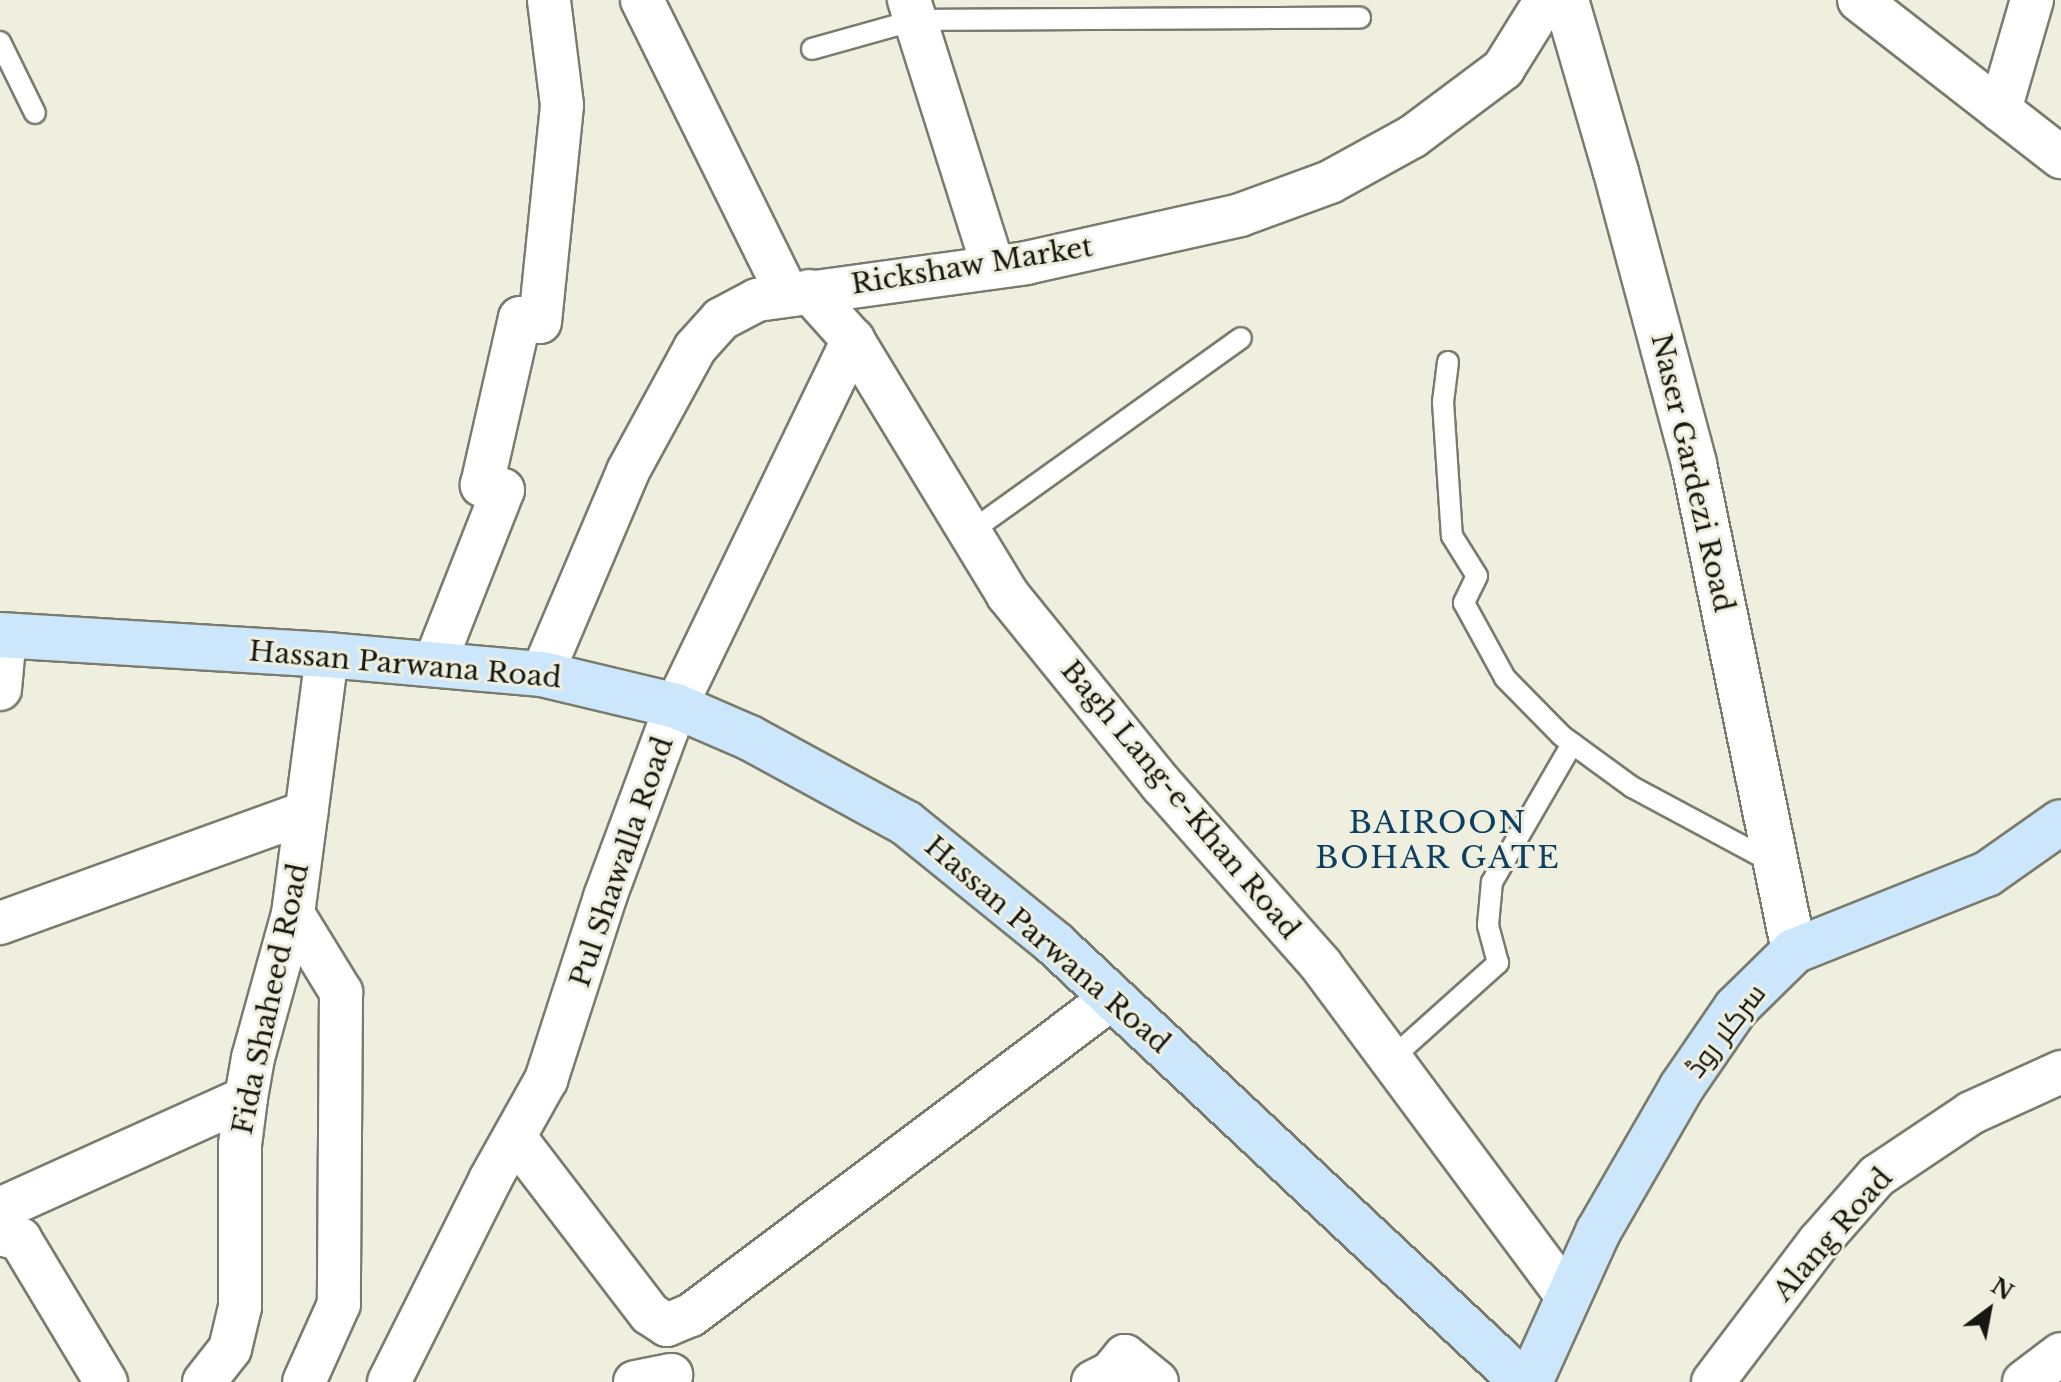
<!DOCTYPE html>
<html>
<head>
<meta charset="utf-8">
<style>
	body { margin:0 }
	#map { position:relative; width:2061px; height:1382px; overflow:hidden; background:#eeefde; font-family:"Libre Baskerville",Cairo,serif }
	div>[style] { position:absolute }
	.roads { filter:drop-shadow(2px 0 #7b7b6d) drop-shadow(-2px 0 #7b7b6d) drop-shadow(0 2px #7b7b6d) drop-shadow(0 -2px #7b7b6d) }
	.service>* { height:20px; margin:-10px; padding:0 10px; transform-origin:10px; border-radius:10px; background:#fff }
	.minor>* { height:42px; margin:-21px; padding:0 21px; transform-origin:21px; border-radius:21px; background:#fff }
	.tertiary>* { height:44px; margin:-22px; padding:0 22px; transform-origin:22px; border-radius:22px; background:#fff }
	.secondary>* { height:44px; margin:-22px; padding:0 22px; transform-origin:22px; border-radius:22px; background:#cce7fc }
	span { translate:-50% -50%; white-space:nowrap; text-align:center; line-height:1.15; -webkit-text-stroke:6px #eeefde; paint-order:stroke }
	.street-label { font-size:28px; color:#161711 }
	.neighbourhood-label { font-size:30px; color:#0c3f62; letter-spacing:2px }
	.north { position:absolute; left:1949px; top:1270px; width:80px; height:80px; -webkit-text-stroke:6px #eeefde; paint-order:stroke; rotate:32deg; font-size:22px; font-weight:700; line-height:32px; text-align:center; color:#161711 }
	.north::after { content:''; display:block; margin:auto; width:28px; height:36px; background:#161711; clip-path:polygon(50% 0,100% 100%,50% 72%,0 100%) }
</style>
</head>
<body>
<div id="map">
	<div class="roads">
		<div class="service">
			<div style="left:0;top:42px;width:79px;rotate:63.8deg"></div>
			<div style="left:812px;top:49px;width:107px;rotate:-15.7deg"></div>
			<div style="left:915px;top:20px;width:445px;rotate:-0.3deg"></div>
			<div style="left:1448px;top:362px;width:40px;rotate:97.1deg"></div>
			<div style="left:1443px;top:402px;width:134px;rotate:86.2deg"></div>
			<div style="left:1452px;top:536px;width:47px;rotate:58deg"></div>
			<div style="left:1477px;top:576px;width:30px;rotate:116deg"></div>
			<div style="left:1464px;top:603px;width:85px;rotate:61.3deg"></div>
			<div style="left:1505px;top:678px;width:81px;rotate:45.5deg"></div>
			<div style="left:1562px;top:736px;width:87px;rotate:36.1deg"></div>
			<div style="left:1632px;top:787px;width:159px;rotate:28.2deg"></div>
			<div style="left:970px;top:532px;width:333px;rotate:-35.6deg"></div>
			<div style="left:1391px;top:1059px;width:144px;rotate:-41.9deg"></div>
			<div style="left:1498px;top:963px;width:39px;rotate:-105deg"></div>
			<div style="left:1488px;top:925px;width:43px;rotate:-84.7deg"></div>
			<div style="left:1492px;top:882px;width:160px;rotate:-59.9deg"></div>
		</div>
		<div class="minor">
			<div style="left:642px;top:0;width:329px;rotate:63.7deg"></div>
			<div style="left:909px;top:0;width:280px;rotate:72.5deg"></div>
			<div style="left:1859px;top:0;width:256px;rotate:37.9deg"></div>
			<div style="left:2000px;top:110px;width:115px;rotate:-73.8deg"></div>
			<div style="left:809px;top:291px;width:66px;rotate:48.1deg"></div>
			<div style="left:853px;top:340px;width:298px;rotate:58.7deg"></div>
			<div style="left:1008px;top:595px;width:245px;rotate:51deg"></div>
			<div style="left:1162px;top:785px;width:240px;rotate:48.5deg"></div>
			<div style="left:1321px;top:965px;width:415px;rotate:53.4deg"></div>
			<div style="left:434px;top:665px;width:188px;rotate:-68.5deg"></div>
			<div style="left:503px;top:490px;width:22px;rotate:-167deg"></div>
			<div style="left:482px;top:485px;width:171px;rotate:-77.2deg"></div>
			<div style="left:520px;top:318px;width:20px;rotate:11deg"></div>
			<div style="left:540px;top:322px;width:218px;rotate:-84.2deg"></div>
			<div style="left:562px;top:105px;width:106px;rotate:-97.1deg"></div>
			<div style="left:542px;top:674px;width:220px;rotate:-67deg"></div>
			<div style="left:628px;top:471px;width:140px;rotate:-61.4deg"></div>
			<div style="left:695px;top:348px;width:39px;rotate:-48deg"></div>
			<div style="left:721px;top:319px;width:41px;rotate:-27.8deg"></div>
			<div style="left:757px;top:300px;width:272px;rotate:-7.8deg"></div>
			<div style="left:1026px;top:263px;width:219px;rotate:-12.6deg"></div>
			<div style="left:1240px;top:215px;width:96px;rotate:-20.1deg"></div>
			<div style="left:1330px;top:182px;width:94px;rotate:-28.8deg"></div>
			<div style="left:1412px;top:137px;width:114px;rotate:-36.8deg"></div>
			<div style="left:1503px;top:69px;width:81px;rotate:-58.1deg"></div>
			<div style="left:0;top:689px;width:54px;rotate:-84.7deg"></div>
			<div style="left:293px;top:914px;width:92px;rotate:58.4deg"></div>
			<div style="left:341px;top:992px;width:312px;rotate:90.4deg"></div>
			<div style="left:339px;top:1304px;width:85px;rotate:114.2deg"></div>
			<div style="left:0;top:923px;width:326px;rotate:-19.9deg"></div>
			<div style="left:516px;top:1139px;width:220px;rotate:52.6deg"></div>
			<div style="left:650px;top:1314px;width:20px;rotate:33deg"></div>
			<div style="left:667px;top:1325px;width:26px;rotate:-23deg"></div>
			<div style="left:691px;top:1315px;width:527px;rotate:-36.98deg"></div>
			<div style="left:0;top:1209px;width:270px;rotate:-24.3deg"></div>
			<div style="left:0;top:1234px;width:21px;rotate:14deg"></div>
			<div style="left:20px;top:1239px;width:167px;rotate:59deg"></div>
			<div style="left:204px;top:1382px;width:42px;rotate:-51.8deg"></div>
			<div style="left:230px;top:1349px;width:43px;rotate:-76.6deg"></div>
			<div style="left:240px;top:1307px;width:162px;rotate:-90deg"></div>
			<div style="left:240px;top:1145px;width:47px;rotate:-82.7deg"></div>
			<div style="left:246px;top:1098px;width:41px;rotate:-80.1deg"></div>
			<div style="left:253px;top:1058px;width:149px;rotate:-74.5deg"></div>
			<div style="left:293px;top:914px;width:261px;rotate:-82.5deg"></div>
			<div style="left:389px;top:1382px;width:226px;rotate:-63.4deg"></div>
			<div style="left:490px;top:1180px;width:115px;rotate:-60.8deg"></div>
			<div style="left:546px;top:1080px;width:192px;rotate:-72.1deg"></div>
			<div style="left:605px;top:897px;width:204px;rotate:-69.6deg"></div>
			<div style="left:676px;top:706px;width:407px;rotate:-64.2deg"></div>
			<div style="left:635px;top:1382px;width:37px;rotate:-11deg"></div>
			<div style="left:1093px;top:1382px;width:20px;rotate:-27deg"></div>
			<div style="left:1111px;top:1373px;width:22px;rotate:-51deg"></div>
			<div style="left:1125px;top:1356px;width:41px;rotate:39.1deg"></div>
			<div style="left:1713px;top:1382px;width:176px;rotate:-52.9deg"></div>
			<div style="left:1819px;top:1242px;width:88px;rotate:-48.7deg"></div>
			<div style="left:1877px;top:1176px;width:113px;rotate:-33.8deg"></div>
			<div style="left:1971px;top:1113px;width:99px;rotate:-24.5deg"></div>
			<div style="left:2024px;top:1382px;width:46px;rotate:-37.1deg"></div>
		</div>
		<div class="tertiary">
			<div style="left:1566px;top:0;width:179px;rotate:73.8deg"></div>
			<div style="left:1616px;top:172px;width:302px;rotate:75deg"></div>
			<div style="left:1694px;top:464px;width:497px;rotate:78.4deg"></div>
		</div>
		<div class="secondary">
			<div style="left:0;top:635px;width:328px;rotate:3.5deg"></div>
			<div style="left:327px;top:655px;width:216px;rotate:5.1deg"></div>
			<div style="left:542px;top:674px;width:138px;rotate:13.4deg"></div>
			<div style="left:676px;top:706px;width:81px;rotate:23.4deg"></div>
			<div style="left:750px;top:738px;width:178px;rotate:28.6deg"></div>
			<div style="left:906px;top:823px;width:191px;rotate:39deg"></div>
			<div style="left:1054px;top:943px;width:642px;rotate:43.11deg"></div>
			<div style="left:1530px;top:1382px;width:165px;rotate:-65.6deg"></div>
			<div style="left:1598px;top:1232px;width:166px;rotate:-60deg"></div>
			<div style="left:1681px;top:1088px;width:97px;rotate:-55.5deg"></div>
			<div style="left:1736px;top:1008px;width:81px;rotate:-44.5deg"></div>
			<div style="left:1794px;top:951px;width:208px;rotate:-21.8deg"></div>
			<div style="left:1987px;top:874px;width:90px;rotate:-35.1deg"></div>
		</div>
	</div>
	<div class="street-label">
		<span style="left:972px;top:266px;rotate:-9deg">Rickshaw Market</span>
		<span style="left:1692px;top:473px;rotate:77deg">Naser Gardezi Road</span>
		<span style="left:405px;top:665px;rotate:5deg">Hassan Parwana Road</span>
		<span style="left:1180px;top:800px;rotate:50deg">Bagh Lang-e-Khan Road</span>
		<span style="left:622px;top:862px;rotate:-71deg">Pul Shawalla Road</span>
		<span style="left:1047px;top:945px;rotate:41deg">Hassan Parwana Road</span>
		<span style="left:271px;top:999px;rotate:-78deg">Fida Shaheed Road</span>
		<span style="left:1726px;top:1031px;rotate:-52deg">سرکلر روڈ</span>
		<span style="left:1833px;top:1235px;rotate:-49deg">Alang Road</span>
	</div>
	<div class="neighbourhood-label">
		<span style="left:1438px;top:840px">BAIROON<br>BOHAR GATE</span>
	</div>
	<div class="north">N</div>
</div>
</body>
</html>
